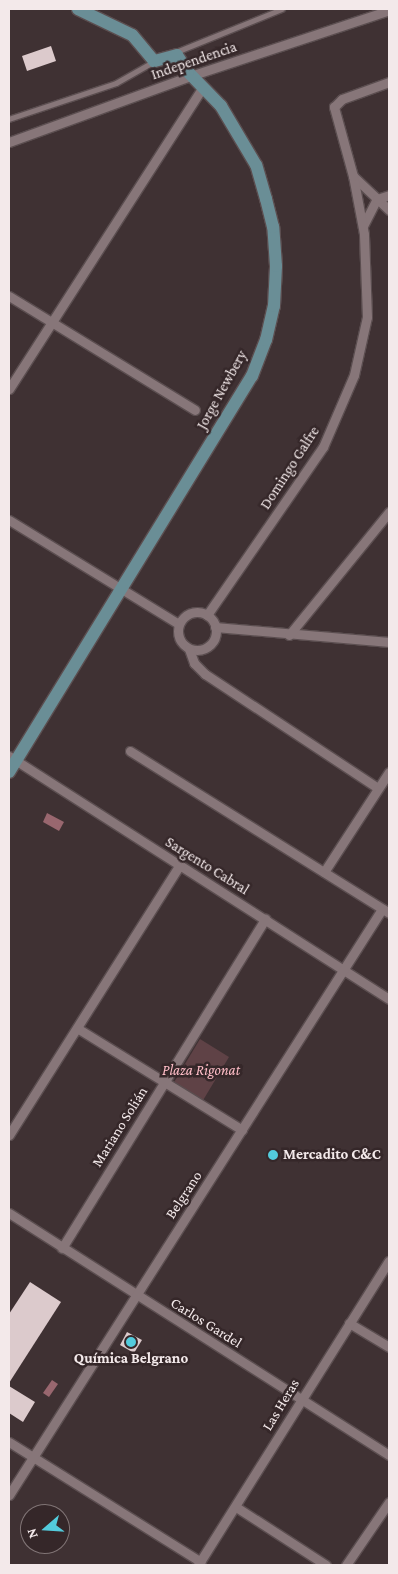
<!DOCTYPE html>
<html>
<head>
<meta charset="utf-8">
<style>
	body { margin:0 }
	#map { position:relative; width:398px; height:1574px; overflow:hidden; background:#3f3133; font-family:"Crimson Pro",serif }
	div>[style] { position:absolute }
	.green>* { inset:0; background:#5f4246 }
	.water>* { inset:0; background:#99676f }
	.building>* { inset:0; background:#dccacc }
	.roads { filter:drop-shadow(1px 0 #5b4e50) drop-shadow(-1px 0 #5b4e50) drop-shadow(0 1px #5b4e50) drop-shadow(0 -1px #5b4e50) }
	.service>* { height:4.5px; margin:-2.25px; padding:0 2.25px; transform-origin:2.25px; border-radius:2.25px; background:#877679 }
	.minor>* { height:9px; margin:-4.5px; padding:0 4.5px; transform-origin:4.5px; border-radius:4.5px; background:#877679 }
	.minor>.ring { margin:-4.5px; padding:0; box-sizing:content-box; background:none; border:9px solid #877679; border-radius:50% }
	.secondary>* { height:12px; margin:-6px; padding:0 6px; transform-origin:6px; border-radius:6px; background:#6a8e96 }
	.dots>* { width:14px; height:14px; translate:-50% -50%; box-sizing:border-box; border:2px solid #352729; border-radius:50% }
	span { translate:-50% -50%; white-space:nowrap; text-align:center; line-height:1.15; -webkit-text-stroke:5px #352729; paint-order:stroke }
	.street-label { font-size:15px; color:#f3e9ea }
	.park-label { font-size:15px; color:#ffbec8; font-style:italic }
	.poi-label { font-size:15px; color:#f3e9ea; font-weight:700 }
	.left { translate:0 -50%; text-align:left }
	.frame { position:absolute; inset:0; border:10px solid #f3e9ea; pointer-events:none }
	.north { position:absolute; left:20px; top:1504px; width:50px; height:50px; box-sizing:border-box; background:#352729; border:1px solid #817576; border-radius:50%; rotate:251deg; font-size:14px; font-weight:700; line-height:20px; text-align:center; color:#f3e9ea }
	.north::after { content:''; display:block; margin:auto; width:18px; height:22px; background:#53cbdc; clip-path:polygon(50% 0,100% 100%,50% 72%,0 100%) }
</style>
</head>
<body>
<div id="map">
	<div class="green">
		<div style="clip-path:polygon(200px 1039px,229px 1057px,202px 1102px,173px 1084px)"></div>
	</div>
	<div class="water">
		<div style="clip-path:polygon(47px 813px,64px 822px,59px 831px,43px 822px)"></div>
		<div style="clip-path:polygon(52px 1380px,58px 1384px,49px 1397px,43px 1393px)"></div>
	</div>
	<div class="building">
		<div style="clip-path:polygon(51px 46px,56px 61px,27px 71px,22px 56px)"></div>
		<div style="clip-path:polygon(30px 1282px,61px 1302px,9px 1383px,9px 1314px)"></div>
		<div style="clip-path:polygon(127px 1332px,142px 1340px,134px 1353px,120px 1345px)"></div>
		<div style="clip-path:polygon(9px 1386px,35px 1402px,23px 1422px,9px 1413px)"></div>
	</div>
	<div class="roads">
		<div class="service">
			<div style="left:176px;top:52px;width:114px;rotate:-22.1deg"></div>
			<div style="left:9px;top:119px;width:113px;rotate:-18.6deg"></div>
			<div style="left:116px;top:83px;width:43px;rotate:-29.6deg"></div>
		</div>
		<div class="minor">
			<div style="left:9px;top:142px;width:196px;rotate:-20deg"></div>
			<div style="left:193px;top:75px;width:206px;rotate:-18.3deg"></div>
			<div style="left:353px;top:176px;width:50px;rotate:43.4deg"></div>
			<div style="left:363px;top:226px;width:30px;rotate:-63deg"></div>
			<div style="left:377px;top:199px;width:13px;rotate:-18deg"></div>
			<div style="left:9px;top:296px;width:218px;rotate:31.5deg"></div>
			<div style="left:9px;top:389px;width:359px;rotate:-57.3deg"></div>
			<div style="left:9px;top:520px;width:199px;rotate:31.5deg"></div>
			<div class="ring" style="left:178px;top:612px;width:29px;height:29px"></div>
			<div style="left:207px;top:615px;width:204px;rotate:-55.4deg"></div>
			<div style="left:323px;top:447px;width:78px;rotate:-66.7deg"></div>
			<div style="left:354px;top:375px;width:59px;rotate:-77.4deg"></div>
			<div style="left:367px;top:317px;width:83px;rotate:-92.1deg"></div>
			<div style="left:364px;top:234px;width:59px;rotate:-100.7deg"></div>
			<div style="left:353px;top:176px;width:72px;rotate:-105.4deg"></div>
			<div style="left:334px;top:107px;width:11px;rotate:-45deg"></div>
			<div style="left:342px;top:99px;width:50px;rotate:-19.9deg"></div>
			<div style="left:215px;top:627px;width:175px;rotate:4.9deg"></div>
			<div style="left:289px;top:635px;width:159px;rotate:-50.9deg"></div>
			<div style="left:189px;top:649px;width:15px;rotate:70deg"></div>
			<div style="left:194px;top:663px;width:16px;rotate:45deg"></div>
			<div style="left:205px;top:674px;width:207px;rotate:33.4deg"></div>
			<div style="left:130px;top:751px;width:305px;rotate:32deg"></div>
			<div style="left:9px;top:756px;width:451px;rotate:32.6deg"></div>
			<div style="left:324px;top:872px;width:119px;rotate:-57deg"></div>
			<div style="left:77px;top:1028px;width:194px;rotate:31.7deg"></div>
			<div style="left:9px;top:1135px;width:320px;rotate:-57.7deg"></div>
			<div style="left:9px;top:1213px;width:451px;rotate:32.5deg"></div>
			<div style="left:62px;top:1248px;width:387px;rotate:-58.3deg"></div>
			<div style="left:349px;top:1323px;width:47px;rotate:31deg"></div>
			<div style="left:9px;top:1442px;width:226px;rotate:32deg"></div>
			<div style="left:9px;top:1495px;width:695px;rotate:-57.52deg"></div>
			<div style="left:236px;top:1507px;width:107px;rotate:32.8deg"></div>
			<div style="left:198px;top:1565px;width:359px;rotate:-57.9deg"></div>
			<div style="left:346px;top:1565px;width:76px;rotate:-55.7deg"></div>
		</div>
		<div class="secondary">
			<div style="left:9px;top:772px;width:465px;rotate:-58.5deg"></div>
			<div style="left:252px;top:376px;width:39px;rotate:-69deg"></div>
			<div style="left:266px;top:340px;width:35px;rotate:-77deg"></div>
			<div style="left:274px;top:306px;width:40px;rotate:-87.1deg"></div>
			<div style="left:276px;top:266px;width:39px;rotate:-94deg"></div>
			<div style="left:273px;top:227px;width:29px;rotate:-104deg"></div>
			<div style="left:266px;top:199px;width:35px;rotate:-106deg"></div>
			<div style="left:256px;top:165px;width:69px;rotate:-120.7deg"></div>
			<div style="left:221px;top:106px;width:47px;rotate:-134.1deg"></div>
			<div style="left:188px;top:72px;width:20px;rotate:-123deg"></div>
			<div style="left:177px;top:55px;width:24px;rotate:165deg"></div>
			<div style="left:154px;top:61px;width:34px;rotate:-130deg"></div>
			<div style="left:132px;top:35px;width:60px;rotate:-154.3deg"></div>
		</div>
	</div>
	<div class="dots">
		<div style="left:273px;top:1155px;background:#53cbdc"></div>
		<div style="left:131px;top:1342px;background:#53cbdc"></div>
	</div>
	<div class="street-label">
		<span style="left:194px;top:61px;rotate:-19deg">Independencia</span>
		<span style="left:222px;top:390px;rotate:-61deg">Jorge Newbery</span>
		<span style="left:290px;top:468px;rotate:-57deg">Domingo Galfre</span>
		<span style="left:207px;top:866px;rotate:32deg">Sargento Cabral</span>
		<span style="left:120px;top:1127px;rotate:-58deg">Mariano Solián</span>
		<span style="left:184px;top:1195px;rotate:-57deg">Belgrano</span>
		<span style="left:206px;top:1323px;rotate:32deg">Carlos Gardel</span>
		<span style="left:281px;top:1405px;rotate:-59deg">Las Heras</span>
	</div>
	<div class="park-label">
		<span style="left:201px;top:1071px">Plaza Rigonat</span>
	</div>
	<div class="poi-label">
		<span class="left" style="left:283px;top:1155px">Mercadito C&amp;C</span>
		<span style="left:131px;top:1359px">Química Belgrano</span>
	</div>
	<div class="frame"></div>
	<div class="north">N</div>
</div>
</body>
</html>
